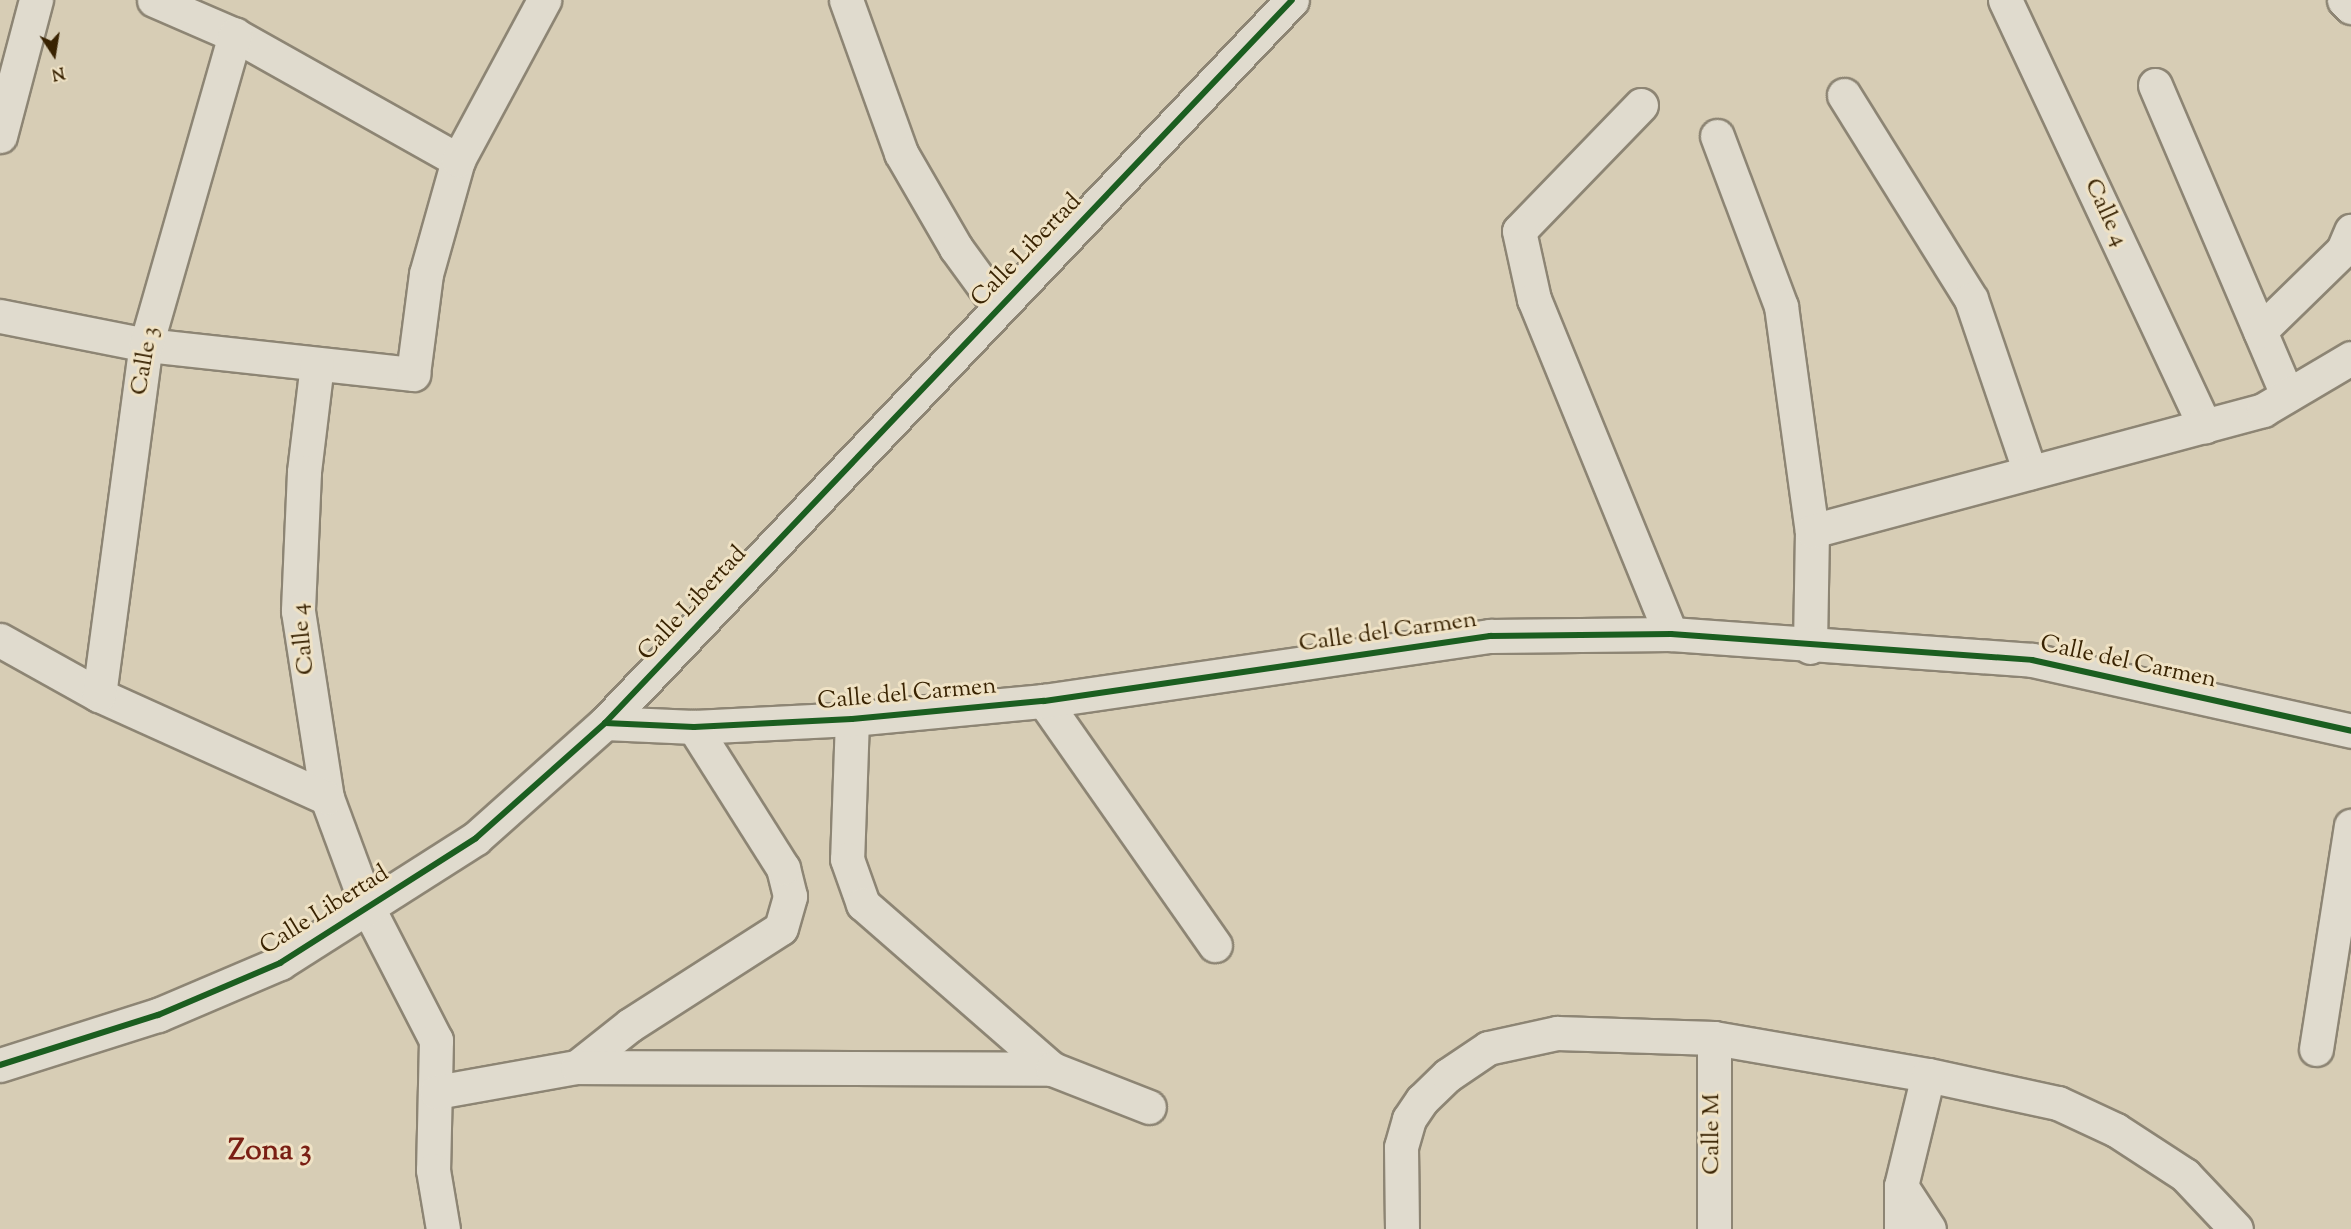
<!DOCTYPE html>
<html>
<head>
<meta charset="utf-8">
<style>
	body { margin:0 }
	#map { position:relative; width:2351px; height:1229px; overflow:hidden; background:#d7cdb5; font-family:"Sorts Mill Goudy",serif }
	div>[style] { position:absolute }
	.roads { filter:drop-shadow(2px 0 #8d8574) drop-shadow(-2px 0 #8d8574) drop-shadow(0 2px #8d8574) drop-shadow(0 -2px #8d8574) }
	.minor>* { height:33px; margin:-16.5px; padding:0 16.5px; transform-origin:16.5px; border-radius:16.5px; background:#e0dbce }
	.cycleway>* { height:6px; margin:-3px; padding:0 3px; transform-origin:3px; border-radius:3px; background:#1b5e20 }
	span { translate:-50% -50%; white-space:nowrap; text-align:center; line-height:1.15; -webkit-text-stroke:6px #efe2c5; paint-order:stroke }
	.street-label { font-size:24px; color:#392302 }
	.district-label { font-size:30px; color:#7a1f14; font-weight:700 }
	.north { position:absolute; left:24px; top:24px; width:60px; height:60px; -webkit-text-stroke:4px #efe2c5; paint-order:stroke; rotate:168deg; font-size:16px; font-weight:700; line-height:24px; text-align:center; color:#392302 }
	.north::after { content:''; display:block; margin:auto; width:21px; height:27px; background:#392302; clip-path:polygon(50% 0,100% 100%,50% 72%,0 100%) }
</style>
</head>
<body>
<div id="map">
	<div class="roads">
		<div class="minor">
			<div style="left:154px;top:0;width:88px;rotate:23.4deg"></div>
			<div style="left:235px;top:35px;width:256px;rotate:29.3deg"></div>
			<div style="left:846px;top:0;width:163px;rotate:70.2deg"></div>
			<div style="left:901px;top:153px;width:110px;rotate:59.9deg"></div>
			<div style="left:956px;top:248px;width:73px;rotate:53.9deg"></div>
			<div style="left:2005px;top:0;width:471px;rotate:64.9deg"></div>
			<div style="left:2344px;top:0;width:10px;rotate:45deg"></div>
			<div style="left:2155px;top:85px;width:337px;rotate:66.9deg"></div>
			<div style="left:1844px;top:95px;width:240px;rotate:58.1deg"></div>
			<div style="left:1971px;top:299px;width:183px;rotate:71.2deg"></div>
			<div style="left:1641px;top:105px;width:175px;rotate:134.1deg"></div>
			<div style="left:1519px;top:231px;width:70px;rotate:77.6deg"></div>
			<div style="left:1534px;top:299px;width:362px;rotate:67.8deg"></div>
			<div style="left:0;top:136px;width:141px;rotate:-75.2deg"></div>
			<div style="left:1717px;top:136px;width:182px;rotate:69.4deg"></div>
			<div style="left:1781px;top:306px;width:227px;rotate:82.2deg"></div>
			<div style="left:1812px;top:531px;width:116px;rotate:91deg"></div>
			<div style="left:0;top:316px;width:149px;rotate:11.2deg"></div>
			<div style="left:146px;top:345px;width:269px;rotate:6.2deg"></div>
			<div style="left:413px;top:374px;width:101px;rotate:-82.6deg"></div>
			<div style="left:426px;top:274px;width:118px;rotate:-74.3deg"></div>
			<div style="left:458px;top:160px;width:182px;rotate:-61.7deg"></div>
			<div style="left:2260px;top:331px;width:116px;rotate:-44.3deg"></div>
			<div style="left:2343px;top:250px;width:21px;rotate:-67deg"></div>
			<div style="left:317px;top:364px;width:109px;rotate:96.9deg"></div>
			<div style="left:304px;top:472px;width:139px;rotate:92.5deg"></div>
			<div style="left:298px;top:611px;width:189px;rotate:81.2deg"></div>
			<div style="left:327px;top:798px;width:115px;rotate:69.7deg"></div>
			<div style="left:367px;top:906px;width:151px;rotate:62.8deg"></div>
			<div style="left:436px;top:1040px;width:130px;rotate:91.3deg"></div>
			<div style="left:433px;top:1170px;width:60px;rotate:80.4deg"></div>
			<div style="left:1812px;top:531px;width:467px;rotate:-15deg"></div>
			<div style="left:2263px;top:410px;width:102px;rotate:-30.6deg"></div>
			<div style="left:0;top:640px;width:113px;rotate:29.1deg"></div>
			<div style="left:99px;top:695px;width:250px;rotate:24.3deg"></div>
			<div style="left:99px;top:695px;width:353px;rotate:-82.4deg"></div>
			<div style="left:146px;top:345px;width:323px;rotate:-74deg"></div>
			<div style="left:1044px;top:701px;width:298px;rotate:55deg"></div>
			<div style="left:852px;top:719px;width:140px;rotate:92deg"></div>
			<div style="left:847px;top:859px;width:48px;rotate:70.4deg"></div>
			<div style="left:863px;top:904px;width:251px;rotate:41.1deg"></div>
			<div style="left:605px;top:723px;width:89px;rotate:2.6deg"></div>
			<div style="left:694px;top:727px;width:158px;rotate:-2.9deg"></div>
			<div style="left:852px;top:719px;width:193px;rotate:-5.4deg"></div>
			<div style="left:1044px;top:701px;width:451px;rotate:-8.3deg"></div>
			<div style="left:1490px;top:636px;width:181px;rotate:-0.6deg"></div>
			<div style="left:1671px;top:634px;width:362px;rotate:4.1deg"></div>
			<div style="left:2032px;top:660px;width:327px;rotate:12.5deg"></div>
			<div style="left:2316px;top:1049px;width:226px;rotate:-81.1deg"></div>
			<div style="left:0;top:1065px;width:166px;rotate:-17.6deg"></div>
			<div style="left:158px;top:1015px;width:133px;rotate:-23.1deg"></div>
			<div style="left:280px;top:963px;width:232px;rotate:-32.5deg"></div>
			<div style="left:476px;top:838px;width:173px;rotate:-41.7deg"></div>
			<div style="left:605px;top:723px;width:997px;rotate:-46.46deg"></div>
			<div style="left:577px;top:1067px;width:68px;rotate:-38.4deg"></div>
			<div style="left:630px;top:1025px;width:179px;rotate:-32.7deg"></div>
			<div style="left:781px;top:928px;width:33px;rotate:-74deg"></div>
			<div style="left:790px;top:896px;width:29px;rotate:-104deg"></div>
			<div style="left:783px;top:868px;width:167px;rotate:-122.3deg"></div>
			<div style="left:436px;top:1092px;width:143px;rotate:-10.1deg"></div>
			<div style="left:577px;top:1067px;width:475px;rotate:0.2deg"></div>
			<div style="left:1052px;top:1069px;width:104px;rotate:21.4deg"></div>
			<div style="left:1901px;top:1186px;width:51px;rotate:56.9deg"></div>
			<div style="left:1402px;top:1229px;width:82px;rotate:-90.7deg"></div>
			<div style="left:1401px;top:1147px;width:29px;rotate:-74deg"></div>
			<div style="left:1409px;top:1119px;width:23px;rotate:-56deg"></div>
			<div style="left:1422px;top:1100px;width:36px;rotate:-44deg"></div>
			<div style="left:1448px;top:1075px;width:48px;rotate:-34deg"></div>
			<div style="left:1488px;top:1048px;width:71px;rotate:-12.3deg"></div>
			<div style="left:1557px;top:1033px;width:157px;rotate:1.8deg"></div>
			<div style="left:1714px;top:1038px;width:217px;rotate:9.8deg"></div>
			<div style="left:1928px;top:1075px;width:133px;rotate:12.2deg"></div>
			<div style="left:2058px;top:1103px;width:64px;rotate:25deg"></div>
			<div style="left:2116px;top:1130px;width:82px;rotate:33.1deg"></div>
			<div style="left:2185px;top:1175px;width:74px;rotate:46.6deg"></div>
			<div style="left:1714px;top:1229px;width:191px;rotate:-90deg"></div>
			<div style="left:1901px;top:1229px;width:43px;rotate:-90deg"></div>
			<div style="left:1901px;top:1186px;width:114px;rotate:-76.3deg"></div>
		</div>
	</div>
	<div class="cycleway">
		<div style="left:605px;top:723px;width:89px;rotate:2.6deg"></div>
		<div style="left:694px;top:727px;width:158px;rotate:-2.9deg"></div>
		<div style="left:852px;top:719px;width:193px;rotate:-5.4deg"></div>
		<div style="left:1044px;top:701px;width:451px;rotate:-8.3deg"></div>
		<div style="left:1490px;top:636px;width:181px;rotate:-0.6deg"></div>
		<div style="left:1671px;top:634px;width:362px;rotate:4.1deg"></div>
		<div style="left:2032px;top:660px;width:327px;rotate:12.5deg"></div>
		<div style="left:0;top:1065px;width:166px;rotate:-17.6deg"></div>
		<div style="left:158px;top:1015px;width:133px;rotate:-23.1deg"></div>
		<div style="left:280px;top:963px;width:232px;rotate:-32.5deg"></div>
		<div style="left:476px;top:838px;width:173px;rotate:-41.7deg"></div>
		<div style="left:605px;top:723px;width:997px;rotate:-46.46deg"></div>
	</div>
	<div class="street-label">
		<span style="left:2105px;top:213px;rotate:65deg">Calle 4</span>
		<span style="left:1027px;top:251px;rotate:-46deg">Calle Libertad</span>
		<span style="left:146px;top:361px;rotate:-80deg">Calle 3</span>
		<span style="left:693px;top:604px;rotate:-47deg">Calle Libertad</span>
		<span style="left:1388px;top:633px;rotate:-8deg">Calle del Carmen</span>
		<span style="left:304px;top:639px;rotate:-96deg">Calle 4</span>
		<span style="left:2128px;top:663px;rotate:12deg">Calle del Carmen</span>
		<span style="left:907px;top:695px;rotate:-5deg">Calle del Carmen</span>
		<span style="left:325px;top:911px;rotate:-32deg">Calle Libertad</span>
		<span style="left:1713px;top:1134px;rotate:-90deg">Calle M</span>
	</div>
	<div class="district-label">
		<span style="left:270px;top:1152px">Zona 3</span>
	</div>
	<div class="north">N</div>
</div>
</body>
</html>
